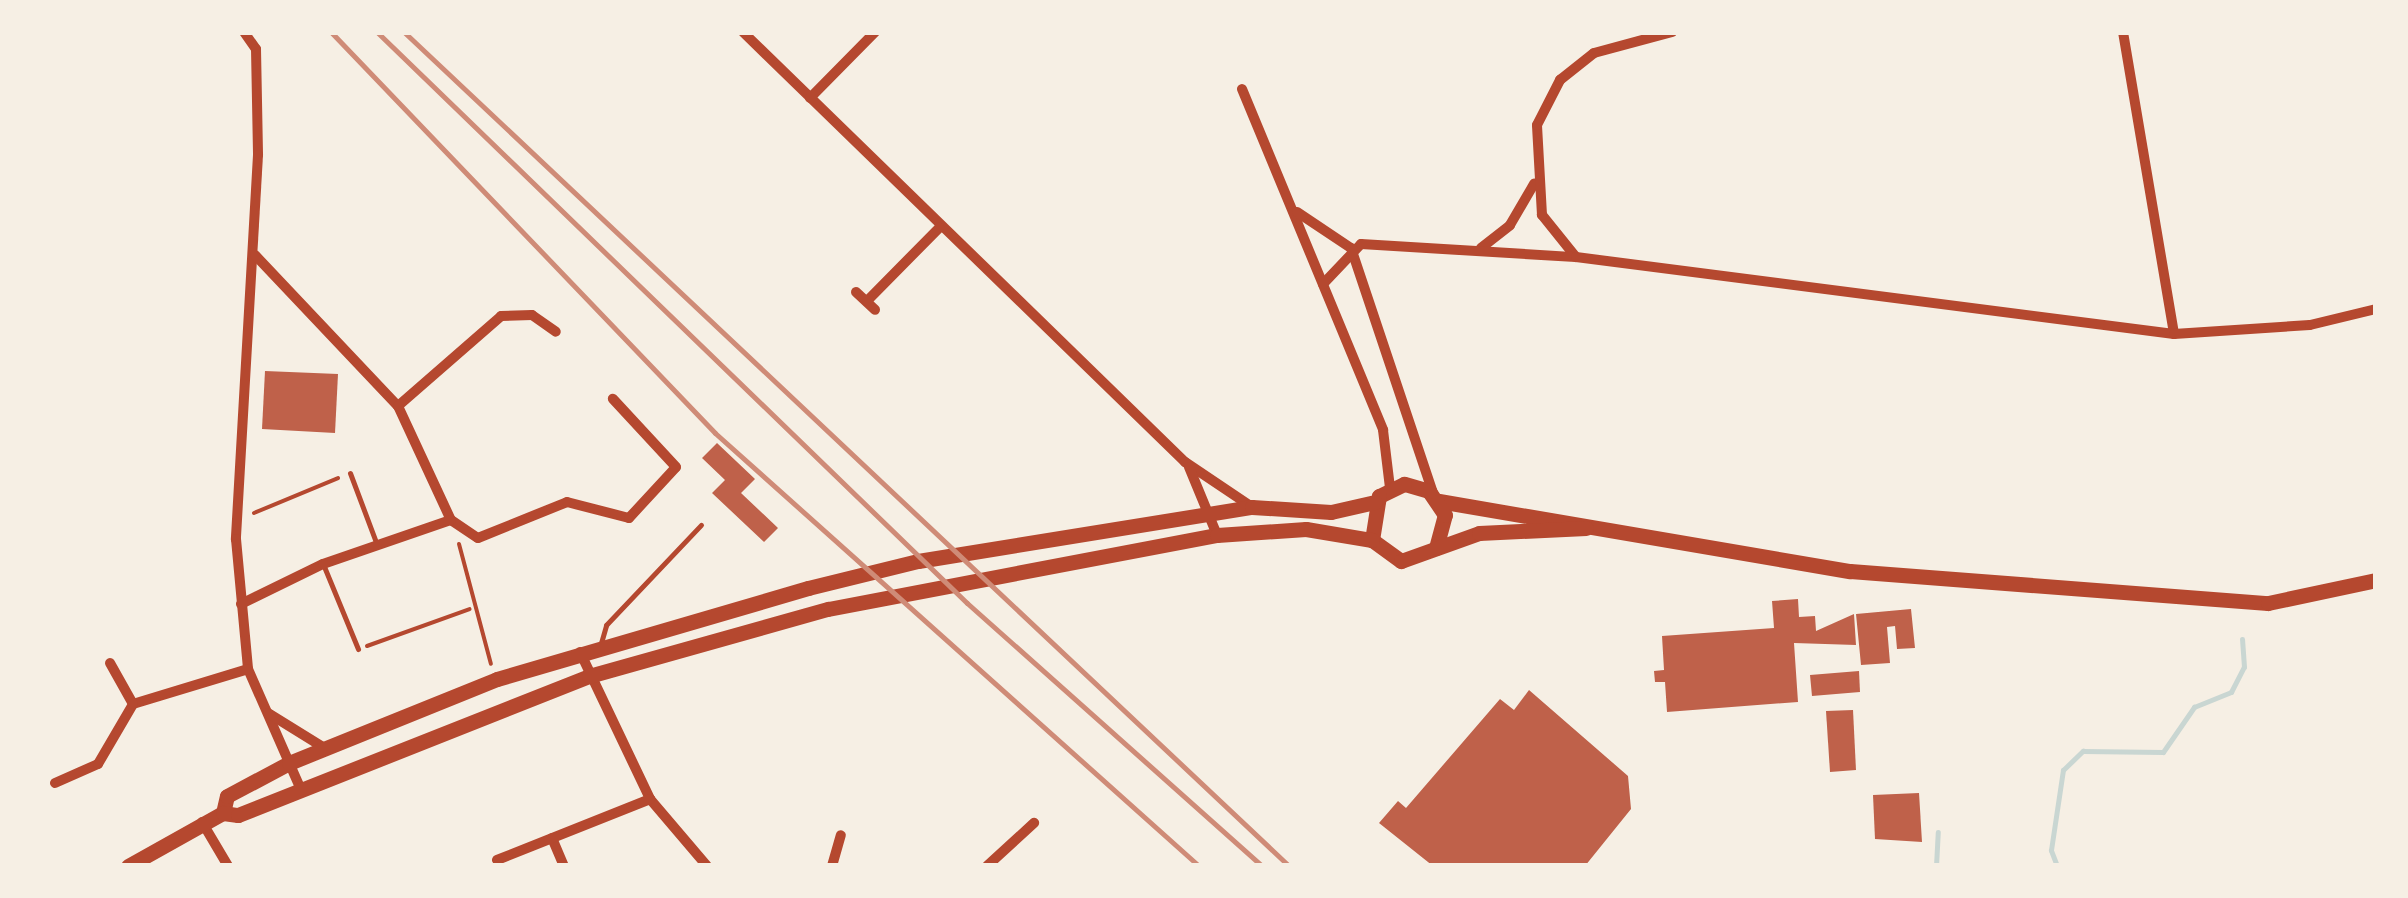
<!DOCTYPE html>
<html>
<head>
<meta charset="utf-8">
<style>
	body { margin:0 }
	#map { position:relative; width:2408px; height:898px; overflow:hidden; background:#f6efe4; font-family:Bitter,serif }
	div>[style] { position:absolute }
	.stream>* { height:5px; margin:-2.5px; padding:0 2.5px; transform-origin:2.5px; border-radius:2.5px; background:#c9d6d2 }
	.building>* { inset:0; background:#bf614a }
	.path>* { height:4px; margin:-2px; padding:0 2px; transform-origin:2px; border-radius:2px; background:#b5482f }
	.service>* { height:5px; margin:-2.5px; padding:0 2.5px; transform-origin:2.5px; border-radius:2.5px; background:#b5482f }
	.minor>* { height:10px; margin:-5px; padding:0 5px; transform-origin:5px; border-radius:5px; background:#b5482f }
	.primary>* { height:15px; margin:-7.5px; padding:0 7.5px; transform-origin:7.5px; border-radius:7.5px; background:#b5482f }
	.rail>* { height:5px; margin:-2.5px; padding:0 2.5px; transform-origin:2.5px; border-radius:2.5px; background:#cf8b77 }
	span { translate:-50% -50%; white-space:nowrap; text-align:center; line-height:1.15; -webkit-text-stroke:9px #f6efe4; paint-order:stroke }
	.frame { position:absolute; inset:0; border:35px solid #f6efe4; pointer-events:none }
</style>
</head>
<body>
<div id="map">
	<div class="stream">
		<div style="left:1936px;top:866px;width:34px;rotate:-87deg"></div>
		<div style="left:2057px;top:866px;width:17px;rotate:-111deg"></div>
		<div style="left:2051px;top:850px;width:81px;rotate:-81.5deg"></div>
		<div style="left:2063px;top:770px;width:28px;rotate:-44deg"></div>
		<div style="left:2083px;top:751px;width:80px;rotate:0.7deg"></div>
		<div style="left:2163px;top:752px;width:55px;rotate:-55.4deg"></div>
		<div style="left:2194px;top:707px;width:40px;rotate:-22deg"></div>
		<div style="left:2231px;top:692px;width:28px;rotate:-63deg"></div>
		<div style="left:2244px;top:667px;width:28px;rotate:-94deg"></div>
	</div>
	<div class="building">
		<div style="clip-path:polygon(265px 371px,338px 374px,335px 433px,262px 429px)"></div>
		<div style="clip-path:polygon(717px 443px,755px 479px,741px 493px,778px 528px,764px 542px,712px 493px,725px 480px,702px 458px)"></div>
		<div style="clip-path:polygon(1798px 599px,1799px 617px,1815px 616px,1816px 631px,1854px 614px,1856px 645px,1794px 643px,1798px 702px,1667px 712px,1665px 682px,1655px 682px,1654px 671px,1664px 670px,1662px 636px,1774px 628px,1772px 601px)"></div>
		<div style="clip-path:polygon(1911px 609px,1915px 648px,1897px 649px,1895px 626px,1887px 627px,1890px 663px,1861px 665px,1856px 614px)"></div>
		<div style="clip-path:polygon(1859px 671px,1860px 692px,1812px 696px,1810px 675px)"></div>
		<div style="clip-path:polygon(1529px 690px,1628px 776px,1631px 809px,1585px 866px,1433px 866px,1379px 823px,1398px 801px,1406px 808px,1500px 699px,1514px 710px)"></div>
		<div style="clip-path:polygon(1853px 710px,1856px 770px,1830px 772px,1826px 711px)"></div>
		<div style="clip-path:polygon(1919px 793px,1922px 842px,1875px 839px,1873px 795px)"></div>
	</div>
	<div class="path">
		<div style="left:254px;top:513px;width:91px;rotate:-22.6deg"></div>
		<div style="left:459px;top:544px;width:124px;rotate:75.1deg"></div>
		<div style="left:367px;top:646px;width:109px;rotate:-19.8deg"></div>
	</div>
	<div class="service">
		<div style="left:350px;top:473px;width:77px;rotate:69.4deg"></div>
		<div style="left:323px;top:564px;width:92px;rotate:67.6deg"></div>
		<div style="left:601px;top:643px;width:19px;rotate:-74deg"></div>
		<div style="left:606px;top:625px;width:138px;rotate:-46.5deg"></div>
	</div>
	<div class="minor">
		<div style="left:244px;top:32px;width:21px;rotate:55deg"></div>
		<div style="left:256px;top:49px;width:106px;rotate:88.9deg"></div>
		<div style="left:258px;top:155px;width:385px;rotate:93.3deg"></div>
		<div style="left:236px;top:539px;width:131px;rotate:84.7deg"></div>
		<div style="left:248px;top:669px;width:127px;rotate:66.3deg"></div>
		<div style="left:743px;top:32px;width:617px;rotate:44.21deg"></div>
		<div style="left:1185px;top:462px;width:81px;rotate:33.9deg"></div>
		<div style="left:2123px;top:32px;width:306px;rotate:80.4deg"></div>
		<div style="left:1242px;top:89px;width:369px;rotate:67.5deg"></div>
		<div style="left:1383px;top:430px;width:58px;rotate:83.1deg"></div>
		<div style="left:810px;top:98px;width:93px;rotate:-45.4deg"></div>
		<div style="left:1297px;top:212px;width:65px;rotate:33.7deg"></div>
		<div style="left:1351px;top:248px;width:262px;rotate:71.5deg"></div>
		<div style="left:1481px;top:248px;width:37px;rotate:-38deg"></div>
		<div style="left:1510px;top:225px;width:48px;rotate:-59.7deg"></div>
		<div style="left:255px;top:255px;width:208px;rotate:46.6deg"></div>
		<div style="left:398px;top:406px;width:126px;rotate:65.1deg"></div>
		<div style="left:1575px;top:256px;width:53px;rotate:-128.8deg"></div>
		<div style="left:1542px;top:215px;width:90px;rotate:-93.2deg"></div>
		<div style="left:1537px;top:125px;width:51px;rotate:-62.9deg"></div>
		<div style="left:1560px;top:80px;width:43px;rotate:-38.5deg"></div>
		<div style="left:1594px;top:53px;width:81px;rotate:-15.1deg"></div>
		<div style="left:1323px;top:284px;width:55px;rotate:-46.5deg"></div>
		<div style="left:1361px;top:244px;width:215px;rotate:3.5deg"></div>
		<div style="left:1576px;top:257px;width:603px;rotate:7.34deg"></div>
		<div style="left:2174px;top:334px;width:136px;rotate:-3.8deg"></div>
		<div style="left:2310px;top:325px;width:68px;rotate:-13.6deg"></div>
		<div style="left:856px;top:292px;width:26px;rotate:43deg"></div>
		<div style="left:867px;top:301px;width:103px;rotate:-45.4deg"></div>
		<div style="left:398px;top:406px;width:137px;rotate:-41.1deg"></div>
		<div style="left:501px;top:316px;width:31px;rotate:-2deg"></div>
		<div style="left:532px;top:315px;width:29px;rotate:35deg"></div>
		<div style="left:1189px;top:467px;width:74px;rotate:67.6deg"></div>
		<div style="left:451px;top:520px;width:32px;rotate:34deg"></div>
		<div style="left:478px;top:538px;width:96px;rotate:-22deg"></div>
		<div style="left:567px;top:502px;width:64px;rotate:14.5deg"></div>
		<div style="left:629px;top:518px;width:69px;rotate:-47.3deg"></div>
		<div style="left:676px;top:467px;width:93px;rotate:-132.8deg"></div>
		<div style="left:241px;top:604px;width:91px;rotate:-26deg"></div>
		<div style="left:323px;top:564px;width:135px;rotate:-19deg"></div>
		<div style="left:580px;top:652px;width:163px;rotate:64.5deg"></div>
		<div style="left:650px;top:799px;width:88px;rotate:49.6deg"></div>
		<div style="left:133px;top:704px;width:120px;rotate:-16.9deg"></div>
		<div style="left:268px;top:713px;width:65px;rotate:31.7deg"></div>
		<div style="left:55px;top:783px;width:47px;rotate:-23.8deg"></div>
		<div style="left:98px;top:764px;width:69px;rotate:-59.7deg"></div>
		<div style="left:133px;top:704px;width:47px;rotate:-119.3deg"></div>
		<div style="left:202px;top:822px;width:51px;rotate:59.4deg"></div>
		<div style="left:552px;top:838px;width:30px;rotate:67deg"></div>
		<div style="left:497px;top:860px;width:165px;rotate:-21.7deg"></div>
		<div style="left:832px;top:866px;width:32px;rotate:-74deg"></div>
		<div style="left:987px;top:866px;width:64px;rotate:-42.5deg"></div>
	</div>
	<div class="primary">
		<div style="left:1439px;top:501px;width:417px;rotate:9.7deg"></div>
		<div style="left:1850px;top:571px;width:419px;rotate:4.4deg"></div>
		<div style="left:2268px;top:603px;width:110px;rotate:-12deg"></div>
		<div style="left:1436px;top:548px;width:34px;rotate:-75deg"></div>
		<div style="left:1445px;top:515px;width:29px;rotate:-124deg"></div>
		<div style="left:1429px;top:491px;width:26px;rotate:-164deg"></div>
		<div style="left:1404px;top:484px;width:28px;rotate:154deg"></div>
		<div style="left:1379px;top:496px;width:45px;rotate:99deg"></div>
		<div style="left:1372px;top:540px;width:36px;rotate:36deg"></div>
		<div style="left:1401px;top:561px;width:83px;rotate:-19.7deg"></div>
		<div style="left:1479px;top:533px;width:107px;rotate:-2.7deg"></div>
		<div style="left:223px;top:813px;width:17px;rotate:-77deg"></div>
		<div style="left:227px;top:796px;width:70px;rotate:-28deg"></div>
		<div style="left:289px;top:763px;width:224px;rotate:-22deg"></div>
		<div style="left:497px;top:679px;width:324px;rotate:-16.3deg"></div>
		<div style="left:808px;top:588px;width:113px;rotate:-13.8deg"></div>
		<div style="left:918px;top:561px;width:338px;rotate:-9.2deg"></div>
		<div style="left:1252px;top:507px;width:79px;rotate:3.6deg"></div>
		<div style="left:1331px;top:512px;width:45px;rotate:-12.8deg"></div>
		<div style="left:128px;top:866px;width:109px;rotate:-29.2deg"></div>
		<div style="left:223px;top:813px;width:15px;rotate:8deg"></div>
		<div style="left:238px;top:815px;width:378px;rotate:-21.6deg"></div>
		<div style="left:589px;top:676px;width:248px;rotate:-15.7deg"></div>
		<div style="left:828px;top:609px;width:396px;rotate:-10.8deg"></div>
		<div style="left:1217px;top:535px;width:89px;rotate:-3.9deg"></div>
		<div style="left:1306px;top:529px;width:67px;rotate:9.5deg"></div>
	</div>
	<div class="rail">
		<div style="left:331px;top:32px;width:555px;rotate:46.24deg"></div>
		<div style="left:715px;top:433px;width:649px;rotate:41.82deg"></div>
		<div style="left:377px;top:32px;width:821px;rotate:44.06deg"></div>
		<div style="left:967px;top:603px;width:395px;rotate:41.7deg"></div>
		<div style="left:404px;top:32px;width:1216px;rotate:43.3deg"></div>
	</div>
	<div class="frame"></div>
</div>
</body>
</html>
